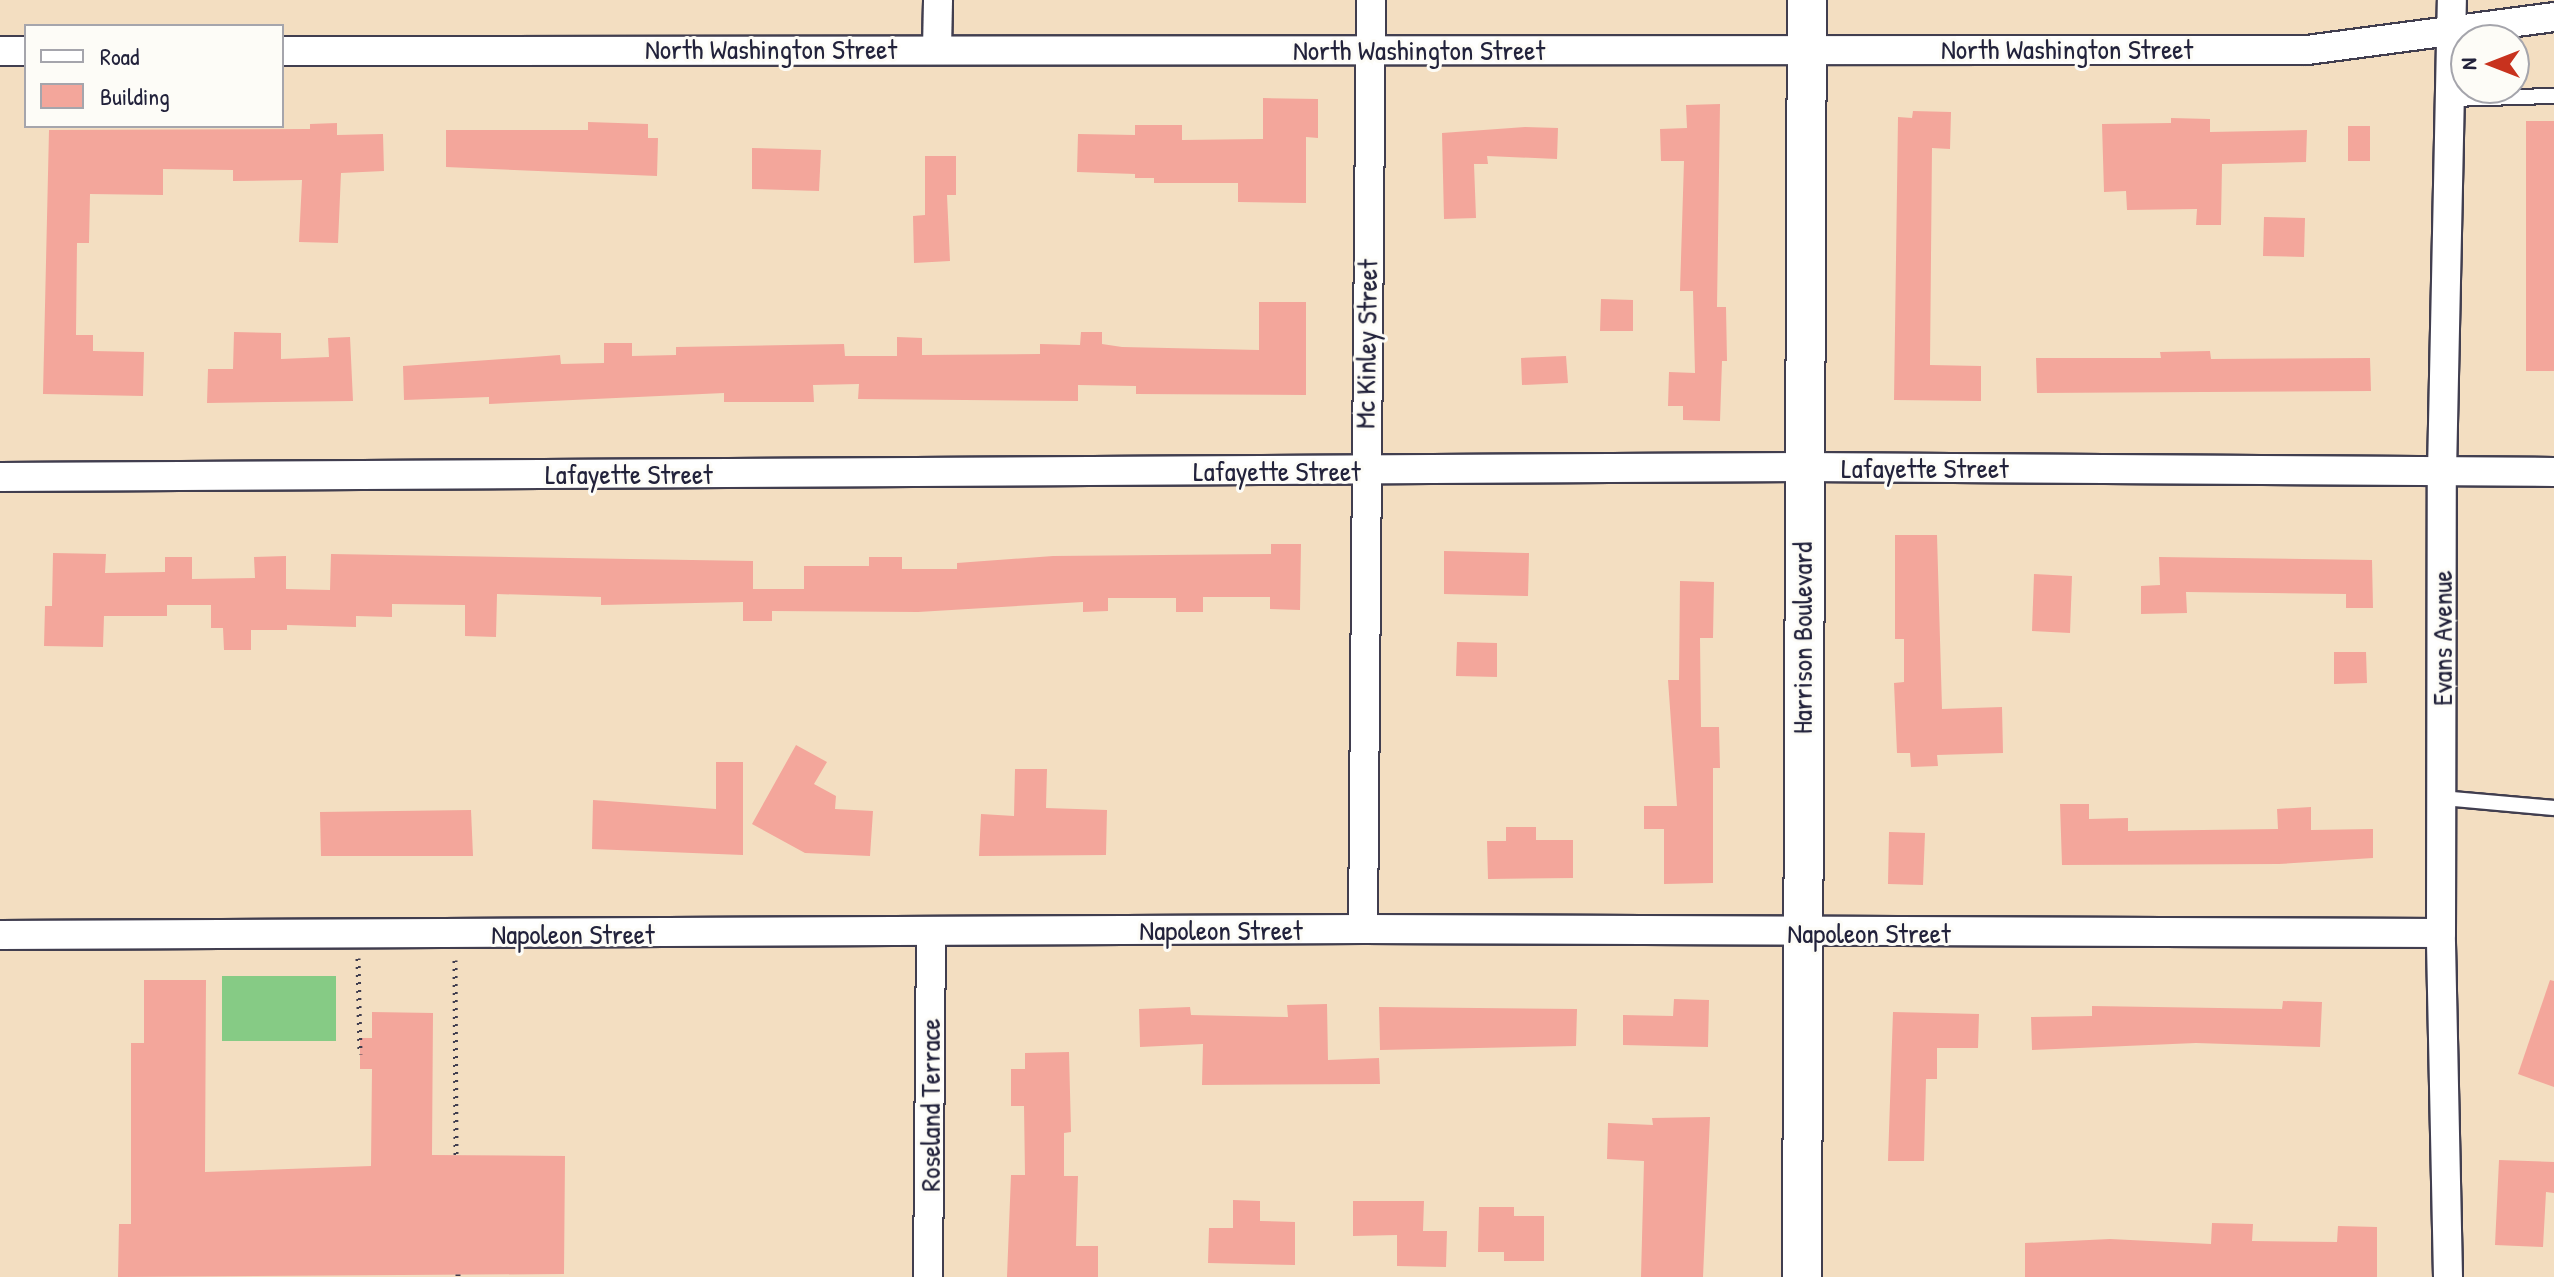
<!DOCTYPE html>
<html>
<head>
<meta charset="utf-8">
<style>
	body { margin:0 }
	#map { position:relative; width:2554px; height:1277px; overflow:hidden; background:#f3dec1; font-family:"Patrick Hand",sans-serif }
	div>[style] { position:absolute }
	.green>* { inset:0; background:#86cb85 }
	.building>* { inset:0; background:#f3a69b }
	.path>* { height:5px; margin-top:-2.5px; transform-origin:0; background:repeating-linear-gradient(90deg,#413e4f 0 2px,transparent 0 8px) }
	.roads { filter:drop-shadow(2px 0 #413e4f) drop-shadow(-2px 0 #413e4f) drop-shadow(0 2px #413e4f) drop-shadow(0 -2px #413e4f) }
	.lane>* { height:14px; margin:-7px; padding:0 7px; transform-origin:7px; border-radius:7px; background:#fff }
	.street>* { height:28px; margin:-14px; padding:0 14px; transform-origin:14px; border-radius:14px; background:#fff }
	.secondary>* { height:38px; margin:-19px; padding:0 19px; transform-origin:19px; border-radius:19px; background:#fff }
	span { translate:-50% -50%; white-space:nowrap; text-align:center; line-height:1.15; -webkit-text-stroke:6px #fdfcf7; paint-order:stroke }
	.street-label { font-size:28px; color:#22223b }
	.legend { position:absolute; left:24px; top:24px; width:260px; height:104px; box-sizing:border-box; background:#fdfcf7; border:2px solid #a5a5ac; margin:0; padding:10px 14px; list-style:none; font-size:24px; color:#22223b }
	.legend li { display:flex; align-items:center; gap:16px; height:40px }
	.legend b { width:40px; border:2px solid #a5a5ac }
	.north { position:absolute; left:2450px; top:24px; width:80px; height:80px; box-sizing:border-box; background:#fdfcf7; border:2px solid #a5a5ac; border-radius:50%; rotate:270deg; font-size:22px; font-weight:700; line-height:32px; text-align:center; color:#22223b }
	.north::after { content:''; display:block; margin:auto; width:28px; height:36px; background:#c8321e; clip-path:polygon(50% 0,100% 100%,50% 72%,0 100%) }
</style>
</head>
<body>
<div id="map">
	<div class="green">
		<div style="clip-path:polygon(222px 976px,336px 976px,336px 1041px,222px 1041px)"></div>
	</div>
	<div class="building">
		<div style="clip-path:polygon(1263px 98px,1318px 99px,1318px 138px,1306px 137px,1306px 203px,1238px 202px,1238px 183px,1154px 183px,1154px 178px,1135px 178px,1135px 174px,1077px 172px,1078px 134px,1135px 135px,1135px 125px,1182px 125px,1182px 140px,1263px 139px)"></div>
		<div style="clip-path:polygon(1720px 104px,1717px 307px,1726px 307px,1727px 361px,1722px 361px,1720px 421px,1683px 420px,1683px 406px,1668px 406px,1669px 372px,1695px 373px,1693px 291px,1680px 291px,1684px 161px,1661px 161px,1660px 129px,1687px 128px,1686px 105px)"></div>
		<div style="clip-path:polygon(1913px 111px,1951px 112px,1950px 149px,1932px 148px,1930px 365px,1981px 366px,1981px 401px,1894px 400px,1898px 117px,1912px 118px)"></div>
		<div style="clip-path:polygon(2171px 118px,2210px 119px,2210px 132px,2307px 130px,2306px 162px,2222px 164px,2221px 225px,2196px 225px,2197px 209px,2127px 210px,2126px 191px,2104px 192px,2102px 124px,2171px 123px)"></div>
		<div style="clip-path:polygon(2526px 121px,2554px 121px,2554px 371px,2526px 371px)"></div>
		<div style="clip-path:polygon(588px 122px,648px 124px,648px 138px,658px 138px,657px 176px,446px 167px,446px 130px,588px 130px)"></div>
		<div style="clip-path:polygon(337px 123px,337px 135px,383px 134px,384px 171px,341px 173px,338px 243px,299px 242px,302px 180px,233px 181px,233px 170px,163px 169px,163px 195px,90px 194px,89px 243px,77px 243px,76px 335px,93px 335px,93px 351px,144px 352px,143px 396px,43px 394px,49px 130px,310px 129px,310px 124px)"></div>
		<div style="clip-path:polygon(2348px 126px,2370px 126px,2370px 161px,2348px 161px)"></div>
		<div style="clip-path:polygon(1525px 127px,1558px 128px,1557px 159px,1487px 156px,1488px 164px,1474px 164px,1476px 218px,1444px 219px,1442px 133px)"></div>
		<div style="clip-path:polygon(752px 148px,821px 150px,819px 191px,752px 189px)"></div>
		<div style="clip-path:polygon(925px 156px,956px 156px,956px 195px,947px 195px,950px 261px,914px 263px,913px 216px,925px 215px)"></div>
		<div style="clip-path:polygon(2264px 217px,2305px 218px,2304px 257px,2263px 256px)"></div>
		<div style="clip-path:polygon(1601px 299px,1633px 300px,1633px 331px,1600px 331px)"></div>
		<div style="clip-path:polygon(1259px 302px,1306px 302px,1306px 395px,1136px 394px,1136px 386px,1078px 385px,1078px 401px,858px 399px,859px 384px,813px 385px,814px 402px,724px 402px,724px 393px,489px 404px,489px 397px,404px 400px,403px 366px,560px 355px,561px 364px,604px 363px,604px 343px,632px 343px,632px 356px,676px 355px,676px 347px,844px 344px,845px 356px,897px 356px,897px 337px,922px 338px,922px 355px,1040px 354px,1040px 344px,1080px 345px,1081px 332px,1102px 332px,1102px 344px,1122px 347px,1259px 350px)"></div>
		<div style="clip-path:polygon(234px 332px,281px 333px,281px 359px,329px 357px,328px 338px,350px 337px,353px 401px,207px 403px,208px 369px,233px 369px)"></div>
		<div style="clip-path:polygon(2210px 351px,2211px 359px,2370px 358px,2371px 391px,2037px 393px,2036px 358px,2161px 358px,2160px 352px)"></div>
		<div style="clip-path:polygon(1566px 356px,1568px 383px,1522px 385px,1521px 358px)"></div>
		<div style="clip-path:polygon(1895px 535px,1937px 535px,1942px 709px,2002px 707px,2003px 753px,1937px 755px,1938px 766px,1911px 767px,1910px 753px,1897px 753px,1894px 683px,1904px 682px,1904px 639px,1895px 639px)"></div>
		<div style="clip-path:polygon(1271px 544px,1301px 544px,1300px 610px,1270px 609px,1270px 597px,1203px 597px,1203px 612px,1176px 612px,1176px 598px,1108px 598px,1108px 611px,1083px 612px,1083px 602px,918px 612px,772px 611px,772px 621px,743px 621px,743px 602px,601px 605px,601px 597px,497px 594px,496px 637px,465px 636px,465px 605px,392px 604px,392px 617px,356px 616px,356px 627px,287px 625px,287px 630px,251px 630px,251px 650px,224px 650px,223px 628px,211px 628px,211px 605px,167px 605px,167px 616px,104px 616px,103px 647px,44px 646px,45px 606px,52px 606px,53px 553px,106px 554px,105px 573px,165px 572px,165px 557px,192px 557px,192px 579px,255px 578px,254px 557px,286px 556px,286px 589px,330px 590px,331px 554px,753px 561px,753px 589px,804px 589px,804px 566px,869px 566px,869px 557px,902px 557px,902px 569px,957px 569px,957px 563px,1053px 556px,1271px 554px)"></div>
		<div style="clip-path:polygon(1444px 551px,1529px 553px,1528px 596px,1444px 594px)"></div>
		<div style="clip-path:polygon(2159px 557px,2372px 560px,2373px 608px,2346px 608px,2346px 594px,2186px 592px,2187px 613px,2141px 614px,2141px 586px,2160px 585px)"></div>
		<div style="clip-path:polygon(2034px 574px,2072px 576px,2070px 633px,2032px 631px)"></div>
		<div style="clip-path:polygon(1680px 581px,1714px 582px,1713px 638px,1700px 638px,1701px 727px,1719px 727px,1720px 768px,1713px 768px,1713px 883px,1664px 884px,1664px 829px,1644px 829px,1644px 806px,1677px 806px,1668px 680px,1679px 680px)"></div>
		<div style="clip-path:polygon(1457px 642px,1497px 643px,1497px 677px,1456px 676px)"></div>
		<div style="clip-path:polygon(2334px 652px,2366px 652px,2367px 683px,2334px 684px)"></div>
		<div style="clip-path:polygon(796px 745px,827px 762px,814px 784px,836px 796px,835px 809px,873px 811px,870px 856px,805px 853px,752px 824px)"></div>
		<div style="clip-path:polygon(716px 762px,743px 762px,743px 855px,592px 849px,593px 800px,716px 809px)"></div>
		<div style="clip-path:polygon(1015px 769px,1047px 769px,1046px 808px,1107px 810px,1106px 855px,979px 856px,981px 814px,1014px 816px)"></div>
		<div style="clip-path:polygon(2060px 804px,2089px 804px,2089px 819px,2128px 818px,2128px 831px,2278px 829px,2277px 809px,2311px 807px,2311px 830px,2373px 829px,2373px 858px,2279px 864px,2062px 865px)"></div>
		<div style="clip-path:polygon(471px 810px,473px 856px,321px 856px,320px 812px)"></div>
		<div style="clip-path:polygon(1506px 827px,1536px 827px,1536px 840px,1573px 840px,1573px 878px,1488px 879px,1487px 841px,1506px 841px)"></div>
		<div style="clip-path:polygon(1889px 832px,1925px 833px,1923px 885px,1888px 884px)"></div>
		<div style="clip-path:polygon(144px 980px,206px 980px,205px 1172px,371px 1166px,372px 1069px,360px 1069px,360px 1038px,372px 1038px,372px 1012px,433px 1013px,432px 1155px,565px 1156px,564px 1274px,118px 1277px,119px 1224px,131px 1224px,131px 1043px,144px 1043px)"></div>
		<div style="clip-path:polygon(2550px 980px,2554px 981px,2554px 1087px,2518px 1074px)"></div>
		<div style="clip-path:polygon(1674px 999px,1709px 1000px,1708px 1047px,1623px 1045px,1623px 1015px,1673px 1016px)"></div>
		<div style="clip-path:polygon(2283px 1001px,2322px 1002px,2320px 1047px,2196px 1043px,2032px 1050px,2031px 1017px,2092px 1016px,2092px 1006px,2282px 1009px)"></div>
		<div style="clip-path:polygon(1327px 1004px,1328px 1060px,1379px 1058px,1380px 1084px,1202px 1085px,1203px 1044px,1140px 1047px,1139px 1009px,1190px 1007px,1191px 1015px,1288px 1017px,1287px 1005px)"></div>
		<div style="clip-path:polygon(1379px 1007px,1577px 1009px,1576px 1046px,1380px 1050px)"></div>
		<div style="clip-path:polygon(1893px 1012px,1979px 1014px,1978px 1048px,1937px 1048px,1937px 1079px,1926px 1079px,1924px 1161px,1888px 1161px)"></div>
		<div style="clip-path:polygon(1069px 1052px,1071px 1132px,1064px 1133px,1064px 1176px,1078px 1176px,1076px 1246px,1098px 1246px,1098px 1277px,1007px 1277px,1011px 1175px,1025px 1175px,1024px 1106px,1011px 1106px,1011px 1069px,1025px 1069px,1025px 1053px)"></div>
		<div style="clip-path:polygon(1710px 1117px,1703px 1277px,1641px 1277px,1644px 1161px,1607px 1159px,1608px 1123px,1653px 1125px,1652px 1118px)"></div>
		<div style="clip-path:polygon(2499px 1160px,2554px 1162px,2554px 1193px,2546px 1192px,2543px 1247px,2495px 1245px)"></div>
		<div style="clip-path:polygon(1233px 1200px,1260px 1201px,1260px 1221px,1295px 1222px,1295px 1265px,1208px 1263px,1209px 1228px,1233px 1228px)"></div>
		<div style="clip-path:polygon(1353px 1201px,1424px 1201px,1423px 1231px,1447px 1231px,1446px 1267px,1397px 1266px,1397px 1235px,1353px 1236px)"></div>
		<div style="clip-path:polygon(1479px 1207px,1514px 1207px,1514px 1216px,1544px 1216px,1544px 1261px,1504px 1261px,1504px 1252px,1478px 1252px)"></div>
		<div style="clip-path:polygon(2212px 1223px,2253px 1224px,2252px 1241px,2337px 1242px,2338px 1226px,2377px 1227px,2377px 1277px,2025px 1277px,2025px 1243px,2110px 1239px,2211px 1244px)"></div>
	</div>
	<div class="path">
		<div style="left:358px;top:958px;width:96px;rotate:88.8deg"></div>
		<div style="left:455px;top:960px;width:195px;rotate:89.7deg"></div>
		<div style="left:458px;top:1274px;width:3px;rotate:90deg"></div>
	</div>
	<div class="roads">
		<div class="lane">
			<div style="left:2450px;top:99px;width:104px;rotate:-1.7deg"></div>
			<div style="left:2442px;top:798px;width:112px;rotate:5.1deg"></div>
		</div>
		<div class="street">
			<div style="left:937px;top:49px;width:49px;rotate:-88.8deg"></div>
			<div style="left:0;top:51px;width:26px"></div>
			<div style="left:282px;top:51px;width:2025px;rotate:-0.03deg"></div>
			<div style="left:2307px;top:50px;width:249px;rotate:-7.6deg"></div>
			<div style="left:0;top:477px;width:1803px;rotate:-0.32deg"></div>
			<div style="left:1803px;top:467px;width:751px;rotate:0.38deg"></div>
			<div style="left:1363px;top:929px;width:929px;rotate:-89.51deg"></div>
			<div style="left:0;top:935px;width:1363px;rotate:-0.25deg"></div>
			<div style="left:1363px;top:929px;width:1078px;rotate:0.21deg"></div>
			<div style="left:928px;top:1277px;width:345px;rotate:-89.5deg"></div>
			<div style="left:2448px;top:1277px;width:344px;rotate:-91.2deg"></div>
			<div style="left:2441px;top:933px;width:461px;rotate:-89.9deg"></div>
			<div style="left:2442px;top:472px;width:472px;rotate:-88.8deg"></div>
		</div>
		<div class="secondary">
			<div style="left:1802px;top:1277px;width:1277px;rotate:-89.78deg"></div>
		</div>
	</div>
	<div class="street-label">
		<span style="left:771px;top:49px">North Washington Street</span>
		<span style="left:2067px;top:49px">North Washington Street</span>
		<span style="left:1419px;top:50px">North Washington Street</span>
		<span style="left:1366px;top:344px;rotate:-89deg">Mc Kinley Street</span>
		<span style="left:1925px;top:468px">Lafayette Street</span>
		<span style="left:1277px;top:471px">Lafayette Street</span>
		<span style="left:629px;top:474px">Lafayette Street</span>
		<span style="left:1802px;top:638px;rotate:-90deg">Harrison Boulevard</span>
		<span style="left:2442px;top:638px;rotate:-90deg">Evans Avenue</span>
		<span style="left:1221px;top:930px">Napoleon Street</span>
		<span style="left:1869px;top:933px">Napoleon Street</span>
		<span style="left:573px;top:934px">Napoleon Street</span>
		<span style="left:930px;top:1105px;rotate:-90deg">Roseland Terrace</span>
	</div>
	<ul class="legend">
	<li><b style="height:10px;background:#fff"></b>Road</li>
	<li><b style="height:22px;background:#f3a69b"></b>Building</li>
	</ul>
	<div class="north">N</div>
</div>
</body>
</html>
